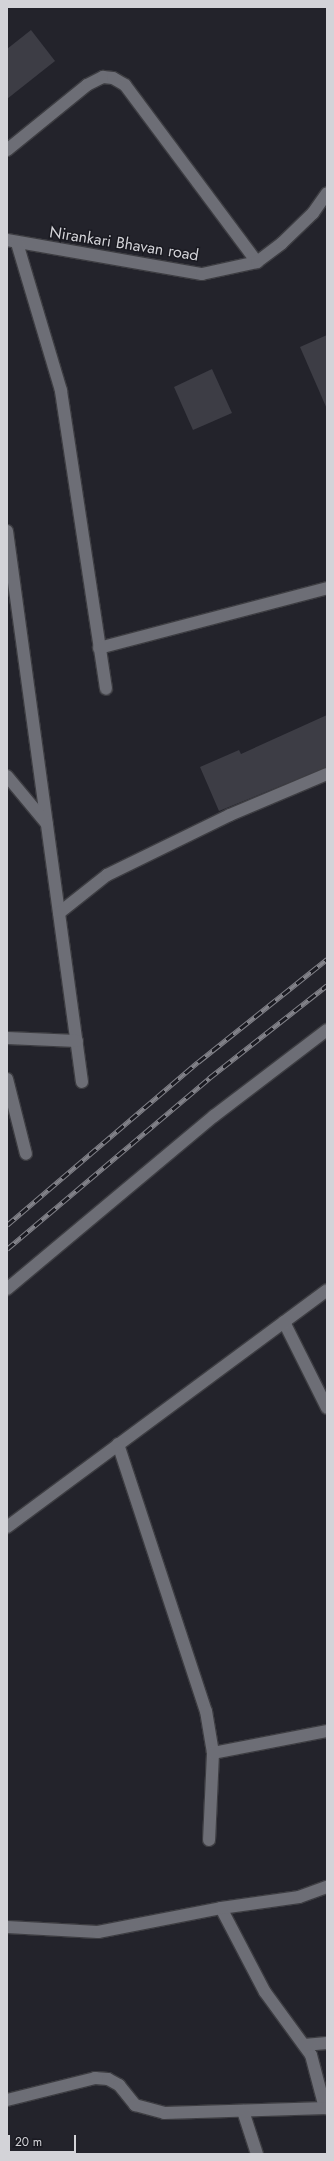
<!DOCTYPE html>
<html>
<head>
<meta charset="utf-8">
<style>
	body { margin:0 }
	#map { position:relative; width:334px; height:2161px; overflow:hidden; background:#23232b; font-family:Jost,sans-serif }
	div>[style] { position:absolute }
	.building>* { inset:0; background:#3d3d45 }
	.roads { filter:drop-shadow(1px 0 #3d3d42) drop-shadow(-1px 0 #3d3d42) drop-shadow(0 1px #3d3d42) drop-shadow(0 -1px #3d3d42) }
	.minor>* { height:12px; margin:-6px; padding:0 6px; transform-origin:6px; border-radius:6px; background:#6d6e76 }
	.rail>* { height:4.5px; margin-top:-2.25px; transform-origin:0; background:repeating-linear-gradient(90deg,#1a1a21 0 9px,#828289 0 18px); box-sizing:border-box; border-block:1px solid #828289 }
	span { translate:-50% -50%; white-space:nowrap; text-align:center; line-height:1.15; -webkit-text-stroke:3px #1a1a21; paint-order:stroke }
	.street-label { font-size:16px; color:#d3d3d8 }
	.frame { position:absolute; inset:0; border:8px solid #d3d3d8; pointer-events:none }
	.scale { position:absolute; left:8px; top:2135px; width:68px; height:18px; box-sizing:border-box; border:2px solid #d3d3d8; border-top:0; padding-left:5px; font-size:12px; line-height:14px; white-space:nowrap; color:#d3d3d8; -webkit-text-stroke:3px #1a1a21; paint-order:stroke }
</style>
</head>
<body>
<div id="map">
	<div class="building">
		<div style="clip-path:polygon(31px 30px,55px 61px,7px 99px,7px 49px)"></div>
		<div style="clip-path:polygon(327px 335px,327px 409px,300px 347px)"></div>
		<div style="clip-path:polygon(212px 369px,232px 413px,193px 430px,174px 387px)"></div>
		<div style="clip-path:polygon(327px 715px,327px 767px,219px 811px,200px 767px,239px 750px,241px 754px)"></div>
	</div>
	<div class="roads">
		<div class="minor">
			<div style="left:7px;top:150px;width:103px;rotate:-39.1deg"></div>
			<div style="left:87px;top:85px;width:18px;rotate:-27deg"></div>
			<div style="left:103px;top:77px;width:10px;rotate:6deg"></div>
			<div style="left:113px;top:78px;width:14px;rotate:30deg"></div>
			<div style="left:125px;top:85px;width:221px;rotate:53.3deg"></div>
			<div style="left:7px;top:240px;width:198px;rotate:9.9deg"></div>
			<div style="left:202px;top:274px;width:56px;rotate:-12.3deg"></div>
			<div style="left:257px;top:262px;width:31px;rotate:-37deg"></div>
			<div style="left:282px;top:243px;width:43px;rotate:-44.1deg"></div>
			<div style="left:313px;top:213px;width:24px;rotate:-55deg"></div>
			<div style="left:17px;top:243px;width:154px;rotate:73.4deg"></div>
			<div style="left:61px;top:391px;width:301px;rotate:81.4deg"></div>
			<div style="left:7px;top:531px;width:556px;rotate:82.25deg"></div>
			<div style="left:99px;top:648px;width:236px;rotate:-14.7deg"></div>
			<div style="left:7px;top:776px;width:62px;rotate:50.2deg"></div>
			<div style="left:59px;top:913px;width:61px;rotate:-38.4deg"></div>
			<div style="left:107px;top:875px;width:137px;rotate:-26deg"></div>
			<div style="left:230px;top:815px;width:105px;rotate:-22.9deg"></div>
			<div style="left:7px;top:1038px;width:70px;rotate:2.5deg"></div>
			<div style="left:7px;top:1079px;width:77px;rotate:75.8deg"></div>
			<div style="left:7px;top:1289px;width:270px;rotate:-39.9deg"></div>
			<div style="left:214px;top:1116px;width:142px;rotate:-37.3deg"></div>
			<div style="left:284px;top:1322px;width:96px;rotate:63.4deg"></div>
			<div style="left:118px;top:1444px;width:281px;rotate:71.8deg"></div>
			<div style="left:206px;top:1711px;width:43px;rotate:80.5deg"></div>
			<div style="left:213px;top:1753px;width:87px;rotate:92.6deg"></div>
			<div style="left:7px;top:1527px;width:398px;rotate:-36.5deg"></div>
			<div style="left:213px;top:1753px;width:116px;rotate:-10.9deg"></div>
			<div style="left:221px;top:1908px;width:95px;rotate:62.4deg"></div>
			<div style="left:265px;top:1992px;width:78px;rotate:53.9deg"></div>
			<div style="left:311px;top:2055px;width:55px;rotate:75.2deg"></div>
			<div style="left:7px;top:1927px;width:91px;rotate:3.1deg"></div>
			<div style="left:98px;top:1932px;width:125px;rotate:-11deg"></div>
			<div style="left:221px;top:1908px;width:79px;rotate:-8deg"></div>
			<div style="left:299px;top:1897px;width:30px;rotate:-20deg"></div>
			<div style="left:304px;top:2045px;width:23px;rotate:-5deg"></div>
			<div style="left:7px;top:2100px;width:91px;rotate:-14deg"></div>
			<div style="left:95px;top:2078px;width:13px;rotate:4deg"></div>
			<div style="left:108px;top:2079px;width:13px;rotate:29deg"></div>
			<div style="left:119px;top:2085px;width:26px;rotate:51deg"></div>
			<div style="left:135px;top:2105px;width:30px;rotate:15deg"></div>
			<div style="left:164px;top:2113px;width:163px;rotate:-1.8deg"></div>
			<div style="left:243px;top:2111px;width:45px;rotate:72deg"></div>
		</div>
	</div>
	<div class="rail">
		<div style="left:7px;top:1225px;width:251px;rotate:-40.5deg"></div>
		<div style="left:198px;top:1062px;width:165px;rotate:-38.6deg"></div>
		<div style="left:7px;top:1249px;width:265px;rotate:-40.2deg"></div>
		<div style="left:209px;top:1078px;width:150px;rotate:-38.2deg"></div>
	</div>
	<div class="street-label">
		<span style="left:124px;top:244px;rotate:9deg">Nirankari Bhavan road</span>
	</div>
	<div class="frame"></div>
	<div class="scale">20 m</div>
</div>
</body>
</html>
